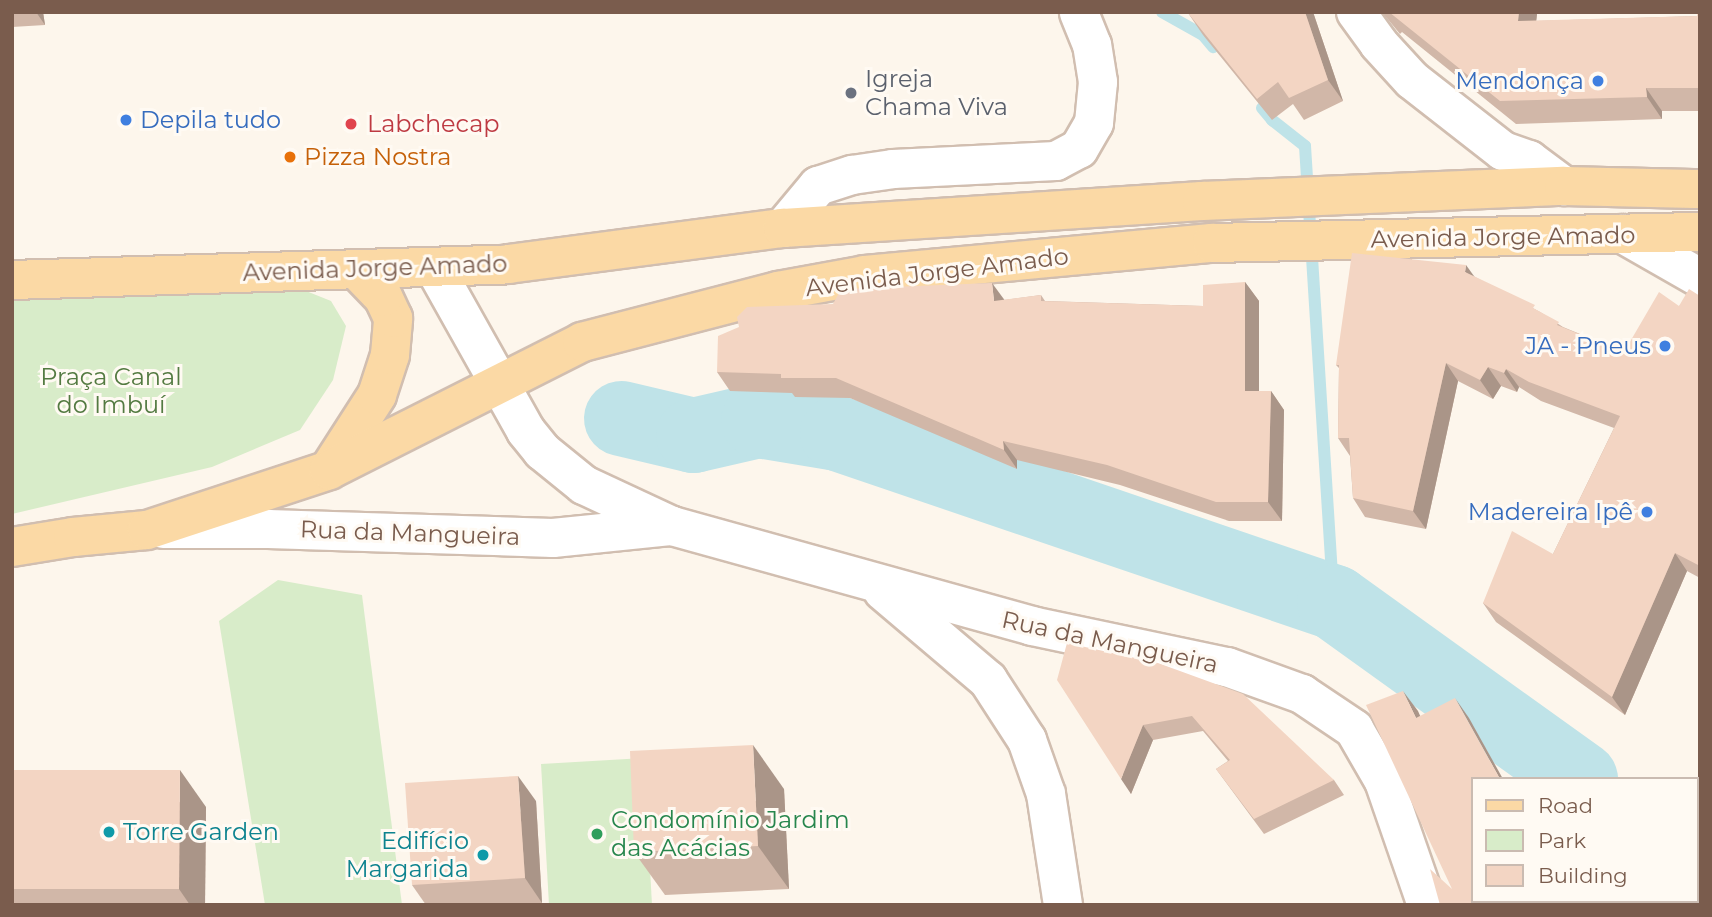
<!DOCTYPE html>
<html>
<head>
<meta charset="utf-8">
<style>
	body { margin:0 }
	#map { position:relative; width:1712px; height:917px; overflow:hidden; background:#fdf6ec; font-family:Montserrat,sans-serif }
	div>[style] { position:absolute }
	.green>* { inset:0; background:#d8ecc9 }
	.stream>* { height:12px; margin:-6px; padding:0 6px; transform-origin:6px; border-radius:6px; background:#bfe3e8 }
	.river>* { height:75px; margin:-37.5px; padding:0 37.5px; transform-origin:37.5px; border-radius:37.5px; background:#bfe3e8 }
	.roads { filter:drop-shadow(2px 0 #d1beb0) drop-shadow(-2px 0 #d1beb0) drop-shadow(0 2px #d1beb0) drop-shadow(0 -2px #d1beb0) }
	.minor>* { height:38px; margin:-19px; padding:0 19px; transform-origin:19px; border-radius:19px; background:#fff }
	.major>* { height:38px; margin:-19px; padding:0 19px; transform-origin:19px; border-radius:19px; background:#fbd9a5 }
	.wall>* { inset:0; background:#d1b7a8 }
	.shaded-wall>* { inset:0; background:#aa9588 }
	.building>* { inset:0; background:#f3d5c3 }
	.dots>* { width:19px; height:19px; translate:-50% -50%; box-sizing:border-box; border:4px solid #fffaf3; border-radius:50% }
	span { translate:-50% -50%; white-space:nowrap; text-align:center; line-height:1.15; -webkit-text-stroke:6px #fffaf3; paint-order:stroke }
	.worship-label { font-size:24px; color:#5b616d }
	.left { translate:0 -50%; text-align:left }
	.shop-label { font-size:24px; color:#366cbe }
	.right { translate:-100% -50%; text-align:right }
	.health-label { font-size:24px; color:#be3a42 }
	.food-label { font-size:24px; color:#c56008 }
	.street-label { font-size:24px; color:#7a5c4d }
	.park-label { font-size:24px; color:#537a41 }
	.leisure-label { font-size:24px; color:#27864d }
	.culture-label { font-size:24px; color:#0d838f }
	.frame { position:absolute; inset:0; border:14px solid #7a5c4d; pointer-events:none }
	.legend { position:absolute; left:1471px; top:777px; width:228px; height:126px; box-sizing:border-box; background:#fffaf3; border:2px solid #cabbb1; margin:0; padding:9px 12px; list-style:none; font-size:21px; color:#7a5c4d }
	.legend li { display:flex; align-items:center; gap:14px; height:35px }
	.legend b { width:35px; border:2px solid #cabbb1 }
</style>
</head>
<body>
<div id="map">
	<div class="green">
		<div style="clip-path:polygon(296px 287px,331px 301px,346px 326px,333px 380px,300px 430px,212px 467px,12px 514px,12px 295px)"></div>
		<div style="clip-path:polygon(278px 580px,362px 595px,402px 905px,265px 905px,219px 621px)"></div>
		<div style="clip-path:polygon(644px 758px,652px 905px,549px 905px,541px 764px)"></div>
	</div>
	<div class="stream">
		<div style="left:1162px;top:12px;width:47px;rotate:29.3deg"></div>
		<div style="left:1203px;top:35px;width:16px;rotate:50deg"></div>
		<div style="left:1262px;top:108px;width:16px;rotate:50deg"></div>
		<div style="left:1272px;top:120px;width:42px;rotate:38.2deg"></div>
		<div style="left:1305px;top:146px;width:457px;rotate:86.4deg"></div>
	</div>
	<div class="river">
		<div style="left:621px;top:418px;width:74px;rotate:13.3deg"></div>
		<div style="left:693px;top:435px;width:67px;rotate:-13deg"></div>
		<div style="left:758px;top:420px;width:80px;rotate:9.3deg"></div>
		<div style="left:837px;top:433px;width:525px;rotate:18.78deg"></div>
		<div style="left:1334px;top:602px;width:303px;rotate:35.7deg"></div>
		<div style="left:1696px;top:883px;width:6px;rotate:45deg"></div>
	</div>
	<div class="roads">
		<div class="minor">
			<div style="left:1356px;top:12px;width:39px;rotate:54deg"></div>
			<div style="left:1379px;top:44px;width:49px;rotate:47.5deg"></div>
			<div style="left:1412px;top:80px;width:115px;rotate:38deg"></div>
			<div style="left:1503px;top:151px;width:28px;rotate:19deg"></div>
			<div style="left:1529px;top:160px;width:44px;rotate:36.6deg"></div>
			<div style="left:783px;top:228px;width:55px;rotate:-50.2deg"></div>
			<div style="left:818px;top:186px;width:36px;rotate:-18deg"></div>
			<div style="left:852px;top:175px;width:41px;rotate:-8.3deg"></div>
			<div style="left:893px;top:169px;width:163px;rotate:-2.8deg"></div>
			<div style="left:1056px;top:161px;width:26px;rotate:-28deg"></div>
			<div style="left:1079px;top:149px;width:30px;rotate:-60deg"></div>
			<div style="left:1094px;top:123px;width:41px;rotate:-84.4deg"></div>
			<div style="left:1098px;top:82px;width:37px;rotate:-99deg"></div>
			<div style="left:1092px;top:45px;width:35px;rotate:-112deg"></div>
			<div style="left:1623px;top:234px;width:89px;rotate:29.7deg"></div>
			<div style="left:434px;top:267px;width:188px;rotate:60.7deg"></div>
			<div style="left:526px;top:431px;width:26px;rotate:51deg"></div>
			<div style="left:542px;top:451px;width:54px;rotate:39deg"></div>
			<div style="left:584px;top:485px;width:97px;rotate:25deg"></div>
			<div style="left:672px;top:526px;width:374px;rotate:15.5deg"></div>
			<div style="left:1032px;top:626px;width:199px;rotate:11.9deg"></div>
			<div style="left:1227px;top:667px;width:80px;rotate:19.8deg"></div>
			<div style="left:1302px;top:694px;width:63px;rotate:33.9deg"></div>
			<div style="left:1354px;top:729px;width:60px;rotate:60deg"></div>
			<div style="left:1384px;top:781px;width:131px;rotate:70.9deg"></div>
			<div style="left:163px;top:529px;width:105px"></div>
			<div style="left:268px;top:529px;width:285px;rotate:1.8deg"></div>
			<div style="left:553px;top:538px;width:120px;rotate:-5.8deg"></div>
			<div style="left:883px;top:591px;width:138px;rotate:40.3deg"></div>
			<div style="left:988px;top:680px;width:72px;rotate:57deg"></div>
			<div style="left:1027px;top:740px;width:57px;rotate:70.6deg"></div>
			<div style="left:1046px;top:794px;width:112px;rotate:81.3deg"></div>
		</div>
		<div class="major">
			<div style="left:12px;top:280px;width:496px;rotate:-1.8deg"></div>
			<div style="left:508px;top:264px;width:277px;rotate:-7.5deg"></div>
			<div style="left:783px;top:228px;width:420px;rotate:-3.7deg"></div>
			<div style="left:1202px;top:201px;width:362px;rotate:-2.4deg"></div>
			<div style="left:1564px;top:186px;width:136px;rotate:1.3deg"></div>
			<div style="left:330px;top:468px;width:87px;rotate:-57.2deg"></div>
			<div style="left:377px;top:395px;width:42px;rotate:-72deg"></div>
			<div style="left:390px;top:355px;width:37px;rotate:-85deg"></div>
			<div style="left:393px;top:318px;width:23px;rotate:-115deg"></div>
			<div style="left:383px;top:297px;width:36px;rotate:-134deg"></div>
			<div style="left:12px;top:547px;width:62px;rotate:-9.3deg"></div>
			<div style="left:73px;top:537px;width:74px;rotate:-5.4deg"></div>
			<div style="left:147px;top:530px;width:192px;rotate:-18.2deg"></div>
			<div style="left:329px;top:470px;width:284px;rotate:-26.8deg"></div>
			<div style="left:582px;top:342px;width:203px;rotate:-14.6deg"></div>
			<div style="left:778px;top:291px;width:88px;rotate:-10.4deg"></div>
			<div style="left:865px;top:275px;width:348px;rotate:-5.3deg"></div>
			<div style="left:1212px;top:243px;width:488px;rotate:-1.3deg"></div>
		</div>
	</div>
	<div class="wall">
		<div style="clip-path:polygon(12px 12px,43px 12px,45px 25px,12px 27px)"></div>
		<div style="clip-path:polygon(1189px 12px,1313px 12px,1343px 101px,1304px 120px,1293px 104px,1272px 120px,1203px 35px,1188px 13px)"></div>
		<div style="clip-path:polygon(1382px 12px,1535px 12px,1537px 14px,1536px 21px,1697px 16px,1700px 12px,1700px 111px,1662px 111px,1662px 119px,1516px 124px,1402px 32px,1400px 34px)"></div>
		<div style="clip-path:polygon(1475px 277px,1540px 312px,1563px 327px,1624px 352px,1679px 306px,1700px 296px,1700px 578px,1687px 571px,1625px 715px,1496px 622px,1483px 603px,1553px 554px,1614px 428px,1541px 401px,1519px 387px,1517px 392px,1501px 386px,1493px 399px,1458px 381px,1426px 529px,1365px 517px,1353px 498px,1350px 456px,1338px 438px,1339px 368px,1336px 365px)"></div>
		<div style="clip-path:polygon(1245px 282px,1259px 301px,1259px 391px,1271px 391px,1284px 410px,1282px 521px,1229px 521px,1120px 485px,1017px 460px,1017px 469px,850px 398px,795px 397px,792px 393px,730px 391px,717px 372px,1004px 300px,1041px 295px,1045px 301px,1203px 306px)"></div>
		<div style="clip-path:polygon(1067px 643px,1334px 780px,1344px 795px,1264px 834px,1216px 769px,1228px 761px,1203px 731px,1153px 740px,1131px 794px)"></div>
		<div style="clip-path:polygon(12px 770px,206px 807px,205px 905px,12px 905px)"></div>
		<div style="clip-path:polygon(784px 789px,789px 889px,665px 895px,634px 852px)"></div>
		<div style="clip-path:polygon(536px 801px,542px 903px,514px 905px,426px 905px,412px 885px)"></div>
	</div>
	<div class="shaded-wall">
		<div style="clip-path:polygon(36px 12px,43px 12px,45px 25px)"></div>
		<div style="clip-path:polygon(1305px 12px,1313px 12px,1343px 101px,1328px 80px)"></div>
		<div style="clip-path:polygon(1519px 12px,1535px 12px,1537px 14px,1534px 44px,1518px 21px)"></div>
		<div style="clip-path:polygon(1646px 88px,1662px 111px,1662px 119px,1647px 97px)"></div>
		<div style="clip-path:polygon(1466px 265px,1479px 283px,1465px 272px)"></div>
		<div style="clip-path:polygon(1245px 282px,1259px 301px,1259px 410px,1245px 391px)"></div>
		<div style="clip-path:polygon(992px 283px,1006px 302px,994px 301px)"></div>
		<div style="clip-path:polygon(1446px 363px,1458px 381px,1426px 529px,1413px 511px)"></div>
		<div style="clip-path:polygon(1488px 367px,1501px 386px,1493px 399px,1480px 380px)"></div>
		<div style="clip-path:polygon(1506px 369px,1519px 387px,1517px 392px,1504px 373px)"></div>
		<div style="clip-path:polygon(1271px 391px,1284px 410px,1282px 521px,1268px 502px)"></div>
		<div style="clip-path:polygon(1003px 441px,1017px 460px,1017px 469px,1004px 450px)"></div>
		<div style="clip-path:polygon(1675px 553px,1687px 571px,1625px 715px,1612px 697px)"></div>
		<div style="clip-path:polygon(1403px 691px,1418px 711px,1430px 738px,1416px 718px)"></div>
		<div style="clip-path:polygon(1455px 698px,1469px 718px,1503px 779px,1500px 779px)"></div>
		<div style="clip-path:polygon(1143px 725px,1153px 740px,1131px 794px,1121px 779px)"></div>
		<div style="clip-path:polygon(753px 745px,784px 789px,789px 889px,758px 846px)"></div>
		<div style="clip-path:polygon(180px 770px,206px 807px,205px 905px,190px 905px,179px 889px)"></div>
		<div style="clip-path:polygon(518px 776px,536px 801px,542px 903px,525px 878px)"></div>
		<div style="clip-path:polygon(1521px 901px,1528px 901px,1529px 905px,1522px 905px)"></div>
	</div>
	<div class="building">
		<div style="clip-path:polygon(1189px 12px,1305px 12px,1328px 80px,1289px 98px,1278px 82px,1257px 99px,1188px 13px)"></div>
		<div style="clip-path:polygon(1389px 12px,1519px 12px,1518px 21px,1697px 16px,1697px 12px,1700px 12px,1700px 88px,1646px 88px,1647px 97px,1500px 101px)"></div>
		<div style="clip-path:polygon(1352px 253px,1466px 265px,1465px 272px,1535px 305px,1533px 308px,1559px 322px,1557px 325px,1624px 352px,1659px 292px,1679px 306px,1689px 289px,1700px 296px,1700px 566px,1675px 553px,1612px 697px,1483px 603px,1512px 531px,1553px 554px,1620px 416px,1529px 382px,1506px 369px,1504px 373px,1488px 367px,1480px 380px,1446px 363px,1413px 511px,1353px 498px,1349px 438px,1338px 438px,1339px 365px,1336px 365px)"></div>
		<div style="clip-path:polygon(1245px 282px,1245px 391px,1271px 391px,1268px 502px,1216px 502px,1107px 465px,1003px 441px,1004px 450px,836px 378px,781px 378px,781px 374px,717px 372px,718px 336px,739px 327px,737px 317px,747px 307px,833px 304px,841px 289px,992px 283px,994px 301px,1041px 295px,1041px 301px,1203px 306px,1203px 285px)"></div>
		<div style="clip-path:polygon(1067px 643px,1158px 663px,1243px 694px,1334px 780px,1254px 819px,1216px 769px,1230px 760px,1192px 716px,1143px 725px,1121px 779px,1057px 680px)"></div>
		<div style="clip-path:polygon(1403px 691px,1416px 718px,1455px 698px,1500px 779px,1472px 779px,1472px 901px,1521px 901px,1522px 905px,1440px 905px,1430px 869px,1452px 889px,1366px 705px)"></div>
		<div style="clip-path:polygon(753px 745px,758px 846px,634px 852px,630px 751px)"></div>
		<div style="clip-path:polygon(12px 770px,180px 770px,179px 889px,12px 889px)"></div>
		<div style="clip-path:polygon(518px 776px,525px 878px,412px 885px,405px 783px)"></div>
	</div>
	<div class="dots">
		<div style="left:1598px;top:81px;background:#3f7fe0"></div>
		<div style="left:851px;top:93px;background:#6b7280"></div>
		<div style="left:126px;top:120px;background:#3f7fe0"></div>
		<div style="left:351px;top:124px;background:#e0444e"></div>
		<div style="left:290px;top:157px;background:#e8710a"></div>
		<div style="left:1665px;top:346px;background:#3f7fe0"></div>
		<div style="left:1647px;top:512px;background:#3f7fe0"></div>
		<div style="left:109px;top:832px;background:#0f9aa8"></div>
		<div style="left:597px;top:834px;background:#2e9e5b"></div>
		<div style="left:483px;top:855px;background:#0f9aa8"></div>
	</div>
	<div class="worship-label">
		<span class="left" style="left:865px;top:93px">Igreja<br>Chama Viva</span>
	</div>
	<div class="shop-label">
		<span class="right" style="left:1584px;top:81px">Mendonça</span>
		<span class="left" style="left:140px;top:120px">Depila tudo</span>
		<span class="right" style="left:1651px;top:346px">JA - Pneus</span>
		<span class="right" style="left:1633px;top:512px">Madereira Ipê</span>
	</div>
	<div class="health-label">
		<span class="left" style="left:367px;top:124px">Labchecap</span>
	</div>
	<div class="food-label">
		<span class="left" style="left:304px;top:157px">Pizza Nostra</span>
	</div>
	<div class="street-label">
		<span style="left:1503px;top:237px;rotate:-1deg">Avenida Jorge Amado</span>
		<span style="left:375px;top:268px;rotate:-2deg">Avenida Jorge Amado</span>
		<span style="left:937px;top:272px;rotate:-7deg">Avenida Jorge Amado</span>
		<span style="left:410px;top:533px;rotate:2deg">Rua da Mangueira</span>
		<span style="left:1110px;top:642px;rotate:12deg">Rua da Mangueira</span>
	</div>
	<div class="park-label">
		<span style="left:111px;top:391px">Praça Canal<br>do Imbuí</span>
	</div>
	<div class="leisure-label">
		<span class="left" style="left:611px;top:834px">Condomínio Jardim<br>das Acácias</span>
	</div>
	<div class="culture-label">
		<span class="left" style="left:123px;top:832px">Torre Garden</span>
		<span class="right" style="left:469px;top:855px">Edifício<br>Margarida</span>
	</div>
	<div class="frame"></div>
	<ul class="legend">
	<li><b style="height:9px;background:#fbd9a5"></b>Road</li>
	<li><b style="height:19px;background:#d8ecc9"></b>Park</li>
	<li><b style="height:19px;background:#f3d5c3"></b>Building</li>
	</ul>
</div>
</body>
</html>
